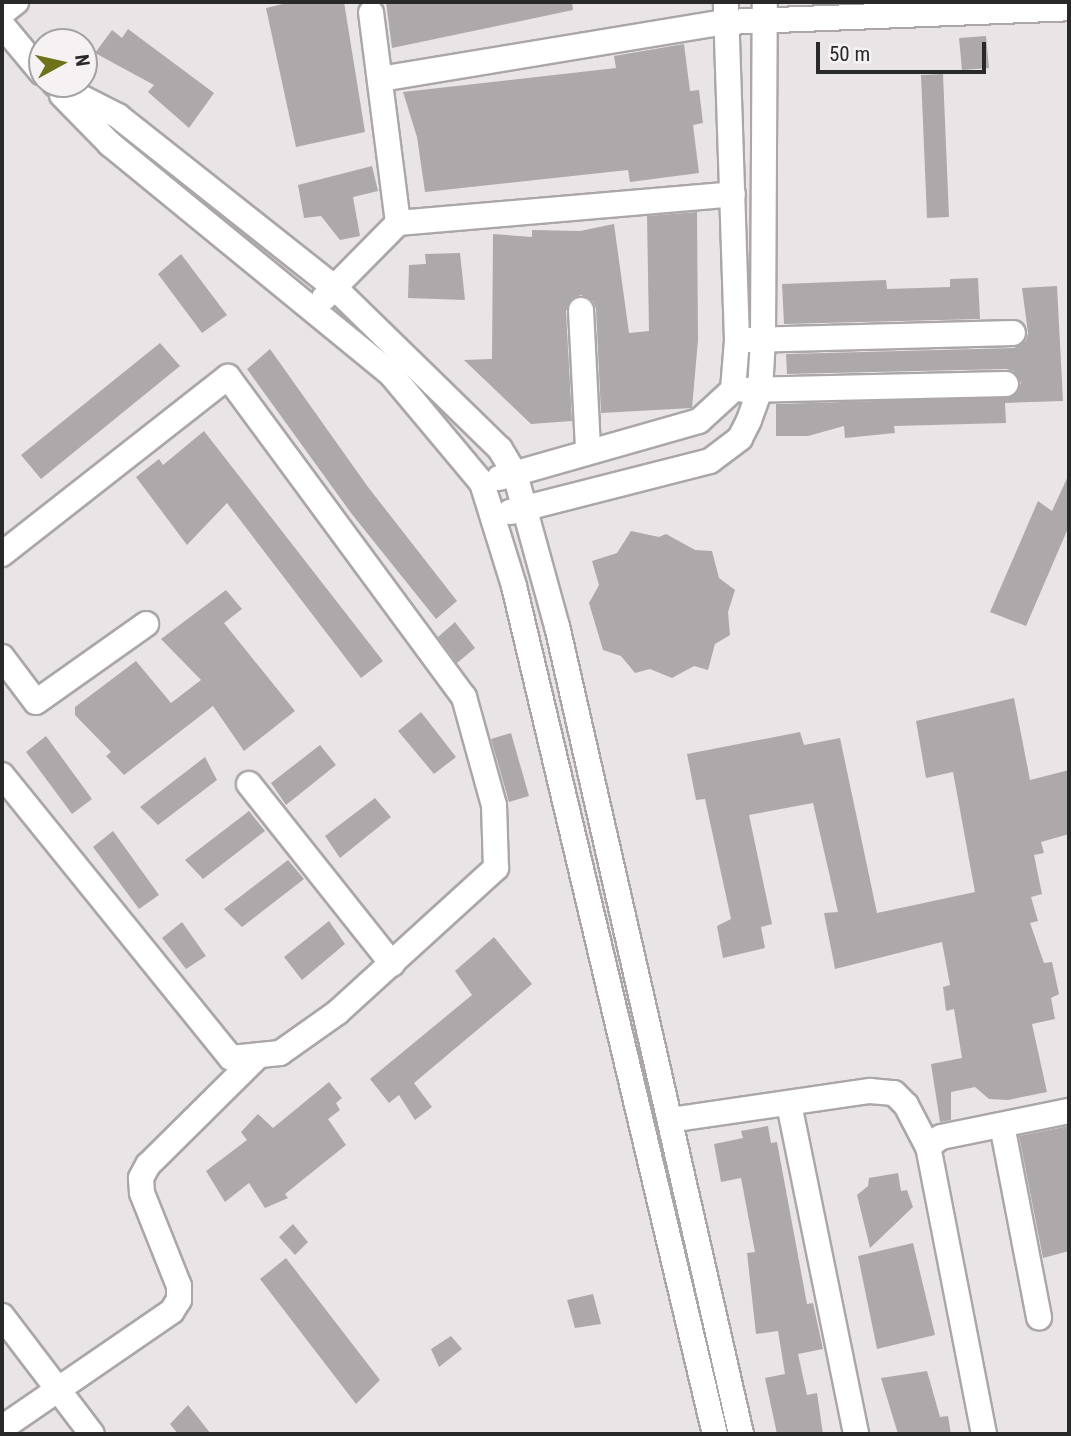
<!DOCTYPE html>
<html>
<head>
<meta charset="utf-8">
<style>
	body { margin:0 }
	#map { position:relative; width:1071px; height:1436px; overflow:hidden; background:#e9e5e6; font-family:"Roboto Condensed",sans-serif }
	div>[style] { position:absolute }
	.building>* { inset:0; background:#ada9ab }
	.roads { filter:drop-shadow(2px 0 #aba7a8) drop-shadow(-2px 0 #aba7a8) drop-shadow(0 2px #aba7a8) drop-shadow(0 -2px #aba7a8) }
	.minor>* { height:24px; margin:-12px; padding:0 12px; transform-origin:12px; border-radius:12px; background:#fff }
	span { translate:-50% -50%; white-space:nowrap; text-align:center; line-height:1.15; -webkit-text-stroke:6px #f6f2f4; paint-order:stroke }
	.frame { position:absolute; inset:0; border:4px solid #2a2929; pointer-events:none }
	.north { position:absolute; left:28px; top:28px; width:70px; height:70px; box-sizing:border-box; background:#f6f2f4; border:2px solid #a4a2a3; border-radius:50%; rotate:82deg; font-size:19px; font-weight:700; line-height:28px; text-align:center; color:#2a2929 }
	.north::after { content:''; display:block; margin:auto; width:24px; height:32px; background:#6e731a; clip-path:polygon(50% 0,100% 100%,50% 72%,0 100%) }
	.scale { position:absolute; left:816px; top:42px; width:170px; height:32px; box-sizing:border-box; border:4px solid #2a2929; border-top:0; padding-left:9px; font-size:21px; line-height:24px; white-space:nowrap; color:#2a2929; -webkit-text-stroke:5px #f6f2f4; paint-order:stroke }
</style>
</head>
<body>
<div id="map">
	<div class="building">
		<div style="clip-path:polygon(291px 2px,344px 2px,365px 132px,296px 147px,266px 8px)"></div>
		<div style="clip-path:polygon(386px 2px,572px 2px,573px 10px,392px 48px)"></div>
		<div style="clip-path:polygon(128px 29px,214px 93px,189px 128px,148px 92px,154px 85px,95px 53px,112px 30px,122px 38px)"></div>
		<div style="clip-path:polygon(986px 36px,989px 68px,962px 70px,959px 38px)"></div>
		<div style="clip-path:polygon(684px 44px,690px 91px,699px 90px,703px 123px,693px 125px,699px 173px,630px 182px,628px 170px,425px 192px,417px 137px,403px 92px,616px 68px,614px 56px)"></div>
		<div style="clip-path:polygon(943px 74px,949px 217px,927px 218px,921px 75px)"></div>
		<div style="clip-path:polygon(372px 166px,378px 191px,353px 197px,360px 236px,340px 240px,321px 216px,304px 218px,298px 185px)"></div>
		<div style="clip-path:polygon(697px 212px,698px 340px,692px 408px,601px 413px,596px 309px,593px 301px,581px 295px,572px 298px,566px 311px,572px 421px,531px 424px,464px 360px,492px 359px,493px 234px,532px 237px,532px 230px,580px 231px,614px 224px,629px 333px,649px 331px,647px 216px)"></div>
		<div style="clip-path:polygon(460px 253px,465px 300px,408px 298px,409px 265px,426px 264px,425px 254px)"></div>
		<div style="clip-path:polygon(181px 254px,227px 315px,202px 333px,158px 274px)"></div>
		<div style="clip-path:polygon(978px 278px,980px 319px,784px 324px,782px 284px,886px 280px,887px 289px,950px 287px,950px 279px)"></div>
		<div style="clip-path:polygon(1057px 286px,1063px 401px,1005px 403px,1006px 423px,894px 426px,895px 433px,845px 438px,844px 426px,808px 436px,776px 436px,776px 404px,1013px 397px,1021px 383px,1014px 371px,1006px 369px,787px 374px,786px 354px,1014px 348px,1026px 341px,1028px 333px,1022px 288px)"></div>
		<div style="clip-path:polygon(160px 343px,180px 366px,41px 479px,21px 455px)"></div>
		<div style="clip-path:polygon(270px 349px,368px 487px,457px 601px,436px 619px,351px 513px,247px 369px)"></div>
		<div style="clip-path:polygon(204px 431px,383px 661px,361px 678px,227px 503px,187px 545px,136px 477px,159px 459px,163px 465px)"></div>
		<div style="clip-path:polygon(1069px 474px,1069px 526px,1026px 626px,990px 612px,1038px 501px,1052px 511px)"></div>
		<div style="clip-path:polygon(631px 531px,659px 537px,666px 534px,695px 550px,712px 551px,719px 578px,735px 590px,728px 612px,730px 635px,715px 644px,708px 670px,694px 666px,672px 678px,650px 669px,635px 673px,621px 656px,603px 650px,589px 603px,599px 585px,592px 561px,617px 553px)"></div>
		<div style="clip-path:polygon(226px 590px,242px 609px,224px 623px,295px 711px,244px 751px,213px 706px,124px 775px,106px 756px,111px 752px,75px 715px,75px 707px,136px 661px,171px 703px,201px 680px,161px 639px)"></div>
		<div style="clip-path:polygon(455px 622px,475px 648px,457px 663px,438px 637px)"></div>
		<div style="clip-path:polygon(1014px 698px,1030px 780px,1069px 770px,1069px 834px,1041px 842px,1044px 853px,1034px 855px,1042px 894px,1031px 897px,1038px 921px,1030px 923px,1044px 963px,1052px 962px,1059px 994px,1051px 998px,1055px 1019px,1032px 1024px,1047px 1092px,1008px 1100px,989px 1099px,975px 1087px,951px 1092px,951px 1120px,940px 1122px,931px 1064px,962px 1058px,954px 1009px,946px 1011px,943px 987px,950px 985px,942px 942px,835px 969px,824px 913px,838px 912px,813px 803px,749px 815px,772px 924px,761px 927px,765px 948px,723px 958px,717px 926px,731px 919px,705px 799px,696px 800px,687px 754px,800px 732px,804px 745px,840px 738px,877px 913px,975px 892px,953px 772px,926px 778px,916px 721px)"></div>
		<div style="clip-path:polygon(421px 712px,456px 757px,434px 774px,398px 731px)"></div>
		<div style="clip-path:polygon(511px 733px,529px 796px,509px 802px,491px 739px)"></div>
		<div style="clip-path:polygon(46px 736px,92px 799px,72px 814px,26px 752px)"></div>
		<div style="clip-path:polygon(320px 745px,336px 765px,286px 805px,271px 783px)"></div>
		<div style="clip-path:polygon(205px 757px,217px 780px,158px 825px,140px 807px)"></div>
		<div style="clip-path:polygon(375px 798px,391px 817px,340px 858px,325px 836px)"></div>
		<div style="clip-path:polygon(249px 811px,265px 831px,203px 879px,185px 860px)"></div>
		<div style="clip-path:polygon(113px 831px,159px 895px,139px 909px,93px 847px)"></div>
		<div style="clip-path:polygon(288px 860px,304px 879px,242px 927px,224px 909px)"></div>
		<div style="clip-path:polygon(329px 921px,345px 944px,302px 980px,284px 957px)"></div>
		<div style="clip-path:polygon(182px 922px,206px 956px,186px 969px,162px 938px)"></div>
		<div style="clip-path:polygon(494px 937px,532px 984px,414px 1083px,432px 1107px,415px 1120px,399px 1095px,389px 1103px,370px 1079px,472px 995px,455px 971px)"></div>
		<div style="clip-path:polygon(329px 1082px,342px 1098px,336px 1103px,340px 1110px,328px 1119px,346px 1145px,285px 1194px,288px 1198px,265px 1208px,249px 1183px,225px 1202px,206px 1171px,247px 1140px,241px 1132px,258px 1114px,273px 1128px)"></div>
		<div style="clip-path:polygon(768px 1126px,771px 1143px,777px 1142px,807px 1304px,813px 1303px,823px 1349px,798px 1354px,807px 1395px,817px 1393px,823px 1434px,777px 1434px,765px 1378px,785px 1374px,778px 1331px,756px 1334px,747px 1253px,755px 1252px,741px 1178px,721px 1182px,714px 1144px,743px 1138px,741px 1131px)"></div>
		<div style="clip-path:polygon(1069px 1126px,1069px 1251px,1043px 1258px,1019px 1136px)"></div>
		<div style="clip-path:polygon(898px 1173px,901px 1191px,907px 1190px,913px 1207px,870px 1248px,857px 1195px,868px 1186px,869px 1178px)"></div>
		<div style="clip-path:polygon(293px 1224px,308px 1242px,295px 1255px,279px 1237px)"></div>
		<div style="clip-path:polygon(913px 1243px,935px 1335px,877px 1349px,858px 1256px)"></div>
		<div style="clip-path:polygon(286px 1258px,380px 1380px,356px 1404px,260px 1279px)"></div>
		<div style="clip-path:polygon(593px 1294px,601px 1324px,575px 1328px,567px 1300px)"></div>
		<div style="clip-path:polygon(451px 1336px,462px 1349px,439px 1367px,431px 1349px)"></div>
		<div style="clip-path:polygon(927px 1371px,940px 1417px,948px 1416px,951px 1434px,898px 1434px,881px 1378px)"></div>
		<div style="clip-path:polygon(188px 1405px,211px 1434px,178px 1434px,170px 1424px)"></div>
	</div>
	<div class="roads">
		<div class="minor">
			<div style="left:2px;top:13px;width:18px;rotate:-38deg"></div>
			<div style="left:2px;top:25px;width:62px;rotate:50.2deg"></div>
			<div style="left:381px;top:79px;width:351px;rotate:-9.4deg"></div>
			<div style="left:727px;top:22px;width:342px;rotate:-2.3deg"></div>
			<div style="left:55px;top:84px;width:71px;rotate:26.9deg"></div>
			<div style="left:118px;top:116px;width:275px;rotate:38.4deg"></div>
			<div style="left:334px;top:287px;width:232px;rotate:44.3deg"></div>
			<div style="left:500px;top:449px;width:29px;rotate:59deg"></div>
			<div style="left:515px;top:474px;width:158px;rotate:74.6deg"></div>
			<div style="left:557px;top:626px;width:829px;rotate:77.17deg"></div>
			<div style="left:62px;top:95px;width:69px;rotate:45.6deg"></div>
			<div style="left:110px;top:144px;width:362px;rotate:39.3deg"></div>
			<div style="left:390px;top:373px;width:143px;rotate:50.1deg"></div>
			<div style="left:482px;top:483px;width:108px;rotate:72.7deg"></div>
			<div style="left:514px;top:586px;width:871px;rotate:76.67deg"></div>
			<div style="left:398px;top:223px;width:336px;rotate:-4.9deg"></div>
			<div style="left:324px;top:298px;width:105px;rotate:-45.4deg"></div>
			<div style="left:398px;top:223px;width:212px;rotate:-97.3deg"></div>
			<div style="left:581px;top:310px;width:140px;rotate:87.1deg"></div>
			<div style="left:748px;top:340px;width:265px;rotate:-1.5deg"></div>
			<div style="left:744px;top:390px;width:262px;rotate:-1.3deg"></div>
			<div style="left:499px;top:478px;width:208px;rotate:-15.9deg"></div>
			<div style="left:699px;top:421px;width:46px;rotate:-42.4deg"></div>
			<div style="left:733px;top:390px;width:50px;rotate:-85.4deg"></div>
			<div style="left:737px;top:340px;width:338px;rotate:-91.9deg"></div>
			<div style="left:510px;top:512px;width:206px;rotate:-14.3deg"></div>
			<div style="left:710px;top:461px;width:38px;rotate:-37deg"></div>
			<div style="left:740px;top:438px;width:20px;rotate:-63deg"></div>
			<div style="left:749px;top:420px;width:32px;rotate:-70deg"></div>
			<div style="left:760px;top:390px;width:50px;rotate:-86.6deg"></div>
			<div style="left:763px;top:340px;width:338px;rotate:-89.7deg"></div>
			<div style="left:2px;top:554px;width:287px;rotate:-38.1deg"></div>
			<div style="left:228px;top:377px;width:398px;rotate:53.6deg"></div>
			<div style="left:464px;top:697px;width:112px;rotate:74.5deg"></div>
			<div style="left:494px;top:805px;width:63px;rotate:88.2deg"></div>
			<div style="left:496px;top:868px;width:214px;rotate:137.7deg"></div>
			<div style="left:338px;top:1012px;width:71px;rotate:144.7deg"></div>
			<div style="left:280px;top:1053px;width:49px;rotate:174.2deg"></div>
			<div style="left:231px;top:1058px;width:364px;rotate:-129deg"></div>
			<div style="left:2px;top:657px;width:56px;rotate:52.9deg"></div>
			<div style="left:36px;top:702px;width:135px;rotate:-35.3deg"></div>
			<div style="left:249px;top:784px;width:230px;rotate:51.5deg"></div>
			<div style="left:789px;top:1104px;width:337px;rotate:78.5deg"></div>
			<div style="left:670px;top:1120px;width:202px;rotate:-8.3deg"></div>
			<div style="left:870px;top:1091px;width:24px;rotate:5deg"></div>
			<div style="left:894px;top:1093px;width:17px;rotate:45deg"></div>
			<div style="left:906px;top:1105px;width:47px;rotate:62.4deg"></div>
			<div style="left:1002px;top:1125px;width:196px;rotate:79.1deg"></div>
			<div style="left:2px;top:1316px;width:148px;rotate:52.7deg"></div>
			<div style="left:2px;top:1428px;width:206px;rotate:-34.5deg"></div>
			<div style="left:172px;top:1311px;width:13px;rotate:-58deg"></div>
			<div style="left:179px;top:1300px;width:14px;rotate:-90deg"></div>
			<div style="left:179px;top:1286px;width:100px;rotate:-111.7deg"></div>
			<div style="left:142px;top:1193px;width:15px;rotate:-94deg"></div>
			<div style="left:141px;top:1178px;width:15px;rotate:-62deg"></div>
			<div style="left:148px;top:1165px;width:156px;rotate:-44.7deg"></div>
			<div style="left:984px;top:1434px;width:292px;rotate:-101deg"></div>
			<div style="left:928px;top:1147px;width:16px;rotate:-38deg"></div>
			<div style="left:941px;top:1137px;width:131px;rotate:-11.5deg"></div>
		</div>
	</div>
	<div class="frame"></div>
	<div class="north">N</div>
	<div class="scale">50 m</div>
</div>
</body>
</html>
